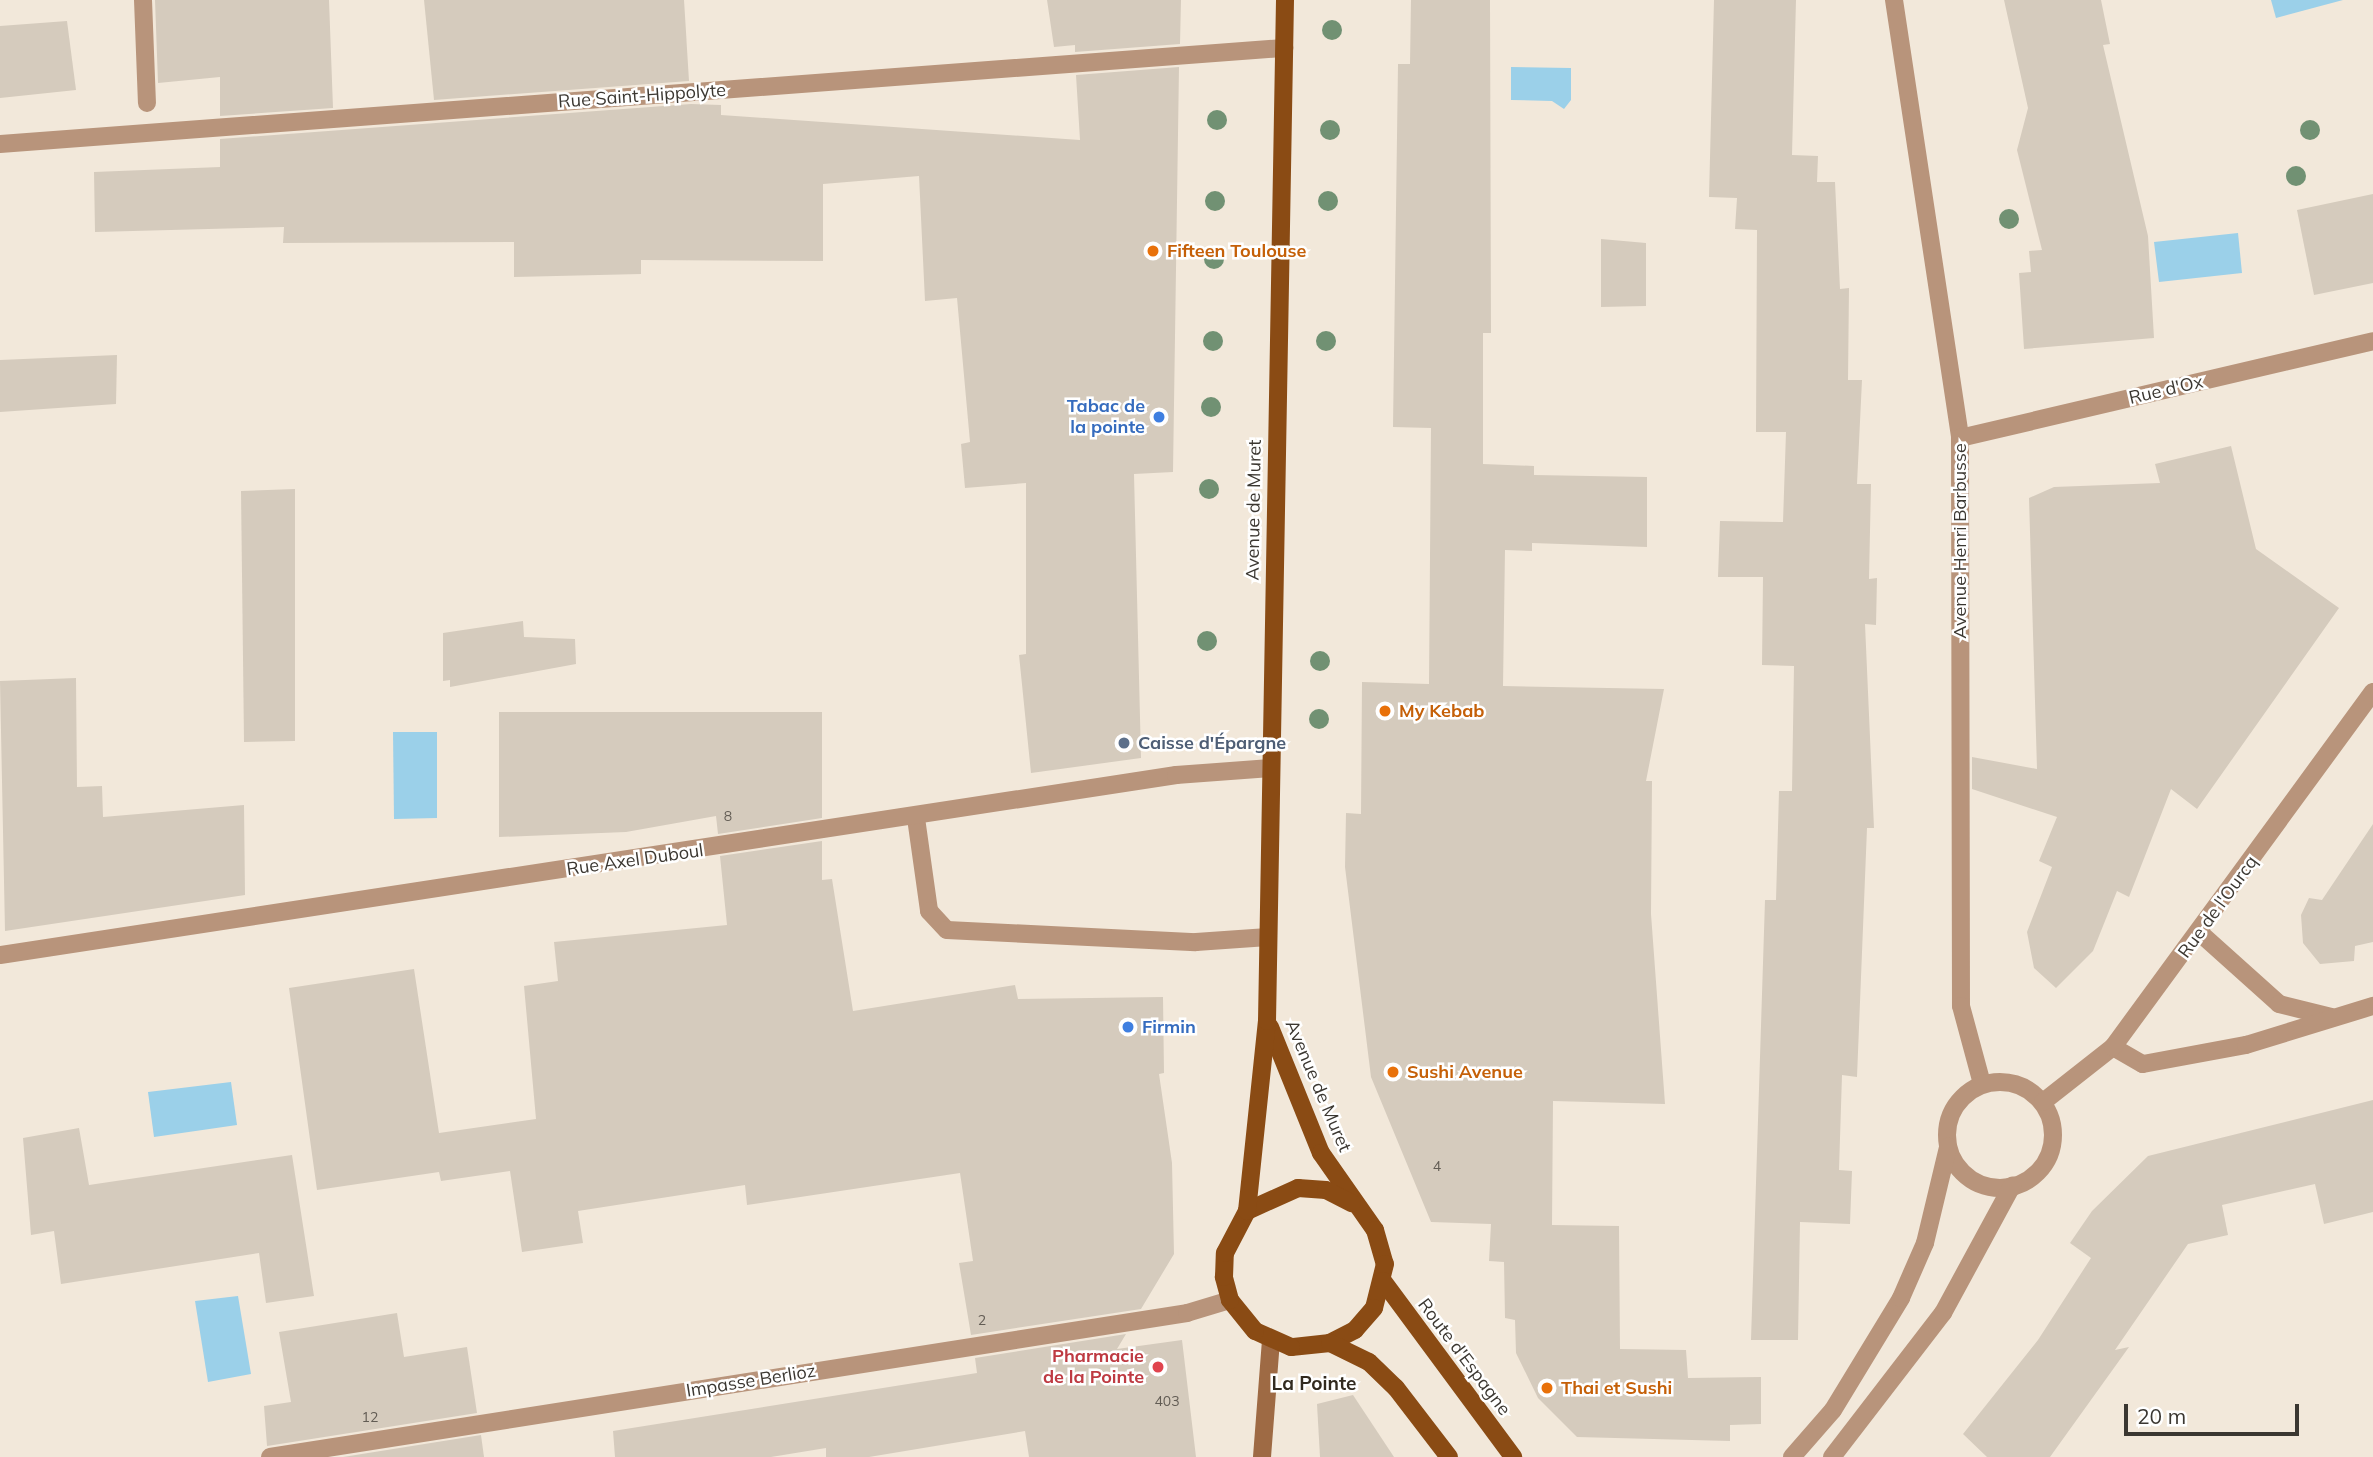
<!DOCTYPE html>
<html>
<head>
<meta charset="utf-8">
<style>
	body { margin:0 }
	#map { position:relative; width:2373px; height:1457px; overflow:hidden; background:#f2e8da; font-family:Mulish,sans-serif }
	div>[style] { position:absolute }
	.water>* { inset:0; background:#9bd0e9 }
	.building>* { inset:0; background:#d5cbbd }
	.service>* { height:18px; margin:-9px; padding:0 9px; transform-origin:9px; border-radius:9px; background:#b8947b }
	.minor>* { height:18px; margin:-9px; padding:0 9px; transform-origin:9px; border-radius:9px; background:#b8947b }
	.minor>.ring { margin:-9px; padding:0; box-sizing:content-box; background:none; border:18px solid #b8947b; border-radius:50% }
	.secondary>* { height:18px; margin:-9px; padding:0 9px; transform-origin:9px; border-radius:9px; background:#9e6a44 }
	.primary>* { height:18px; margin:-9px; padding:0 9px; transform-origin:9px; border-radius:9px; background:#8a4b14 }
	.trees>* { width:20px; height:20px; margin:-10px; border-radius:50%; background:#719173 }
	.dots>* { width:19px; height:19px; translate:-50% -50%; box-sizing:border-box; border:4px solid #fff; border-radius:50% }
	span { translate:-50% -50%; white-space:nowrap; text-align:center; line-height:1.15; -webkit-text-stroke:5px #fff; paint-order:stroke }
	.number-label { font-size:14px; color:#625c54 }
	.number-label span { -webkit-text-stroke-width:0 }
	.street-label { font-size:18px; color:#3b3731 }
	.food-label { font-size:18px; color:#c56008; font-weight:700 }
	.left { translate:0 -50%; text-align:left }
	.shop-label { font-size:18px; color:#366cbe; font-weight:700 }
	.right { translate:-100% -50%; text-align:right }
	.service-label { font-size:18px; color:#4e5e75; font-weight:700 }
	.health-label { font-size:18px; color:#be3a42; font-weight:700 }
	.neighbourhood-label { font-size:19px; color:#322a1f; font-weight:700 }
	.scale { position:absolute; left:2124px; top:1404px; width:175px; height:32px; box-sizing:border-box; border:4px solid #3b3731; border-top:0; padding-left:9px; font-size:21px; line-height:24px; white-space:nowrap; color:#3b3731; -webkit-text-stroke:5px #fff; paint-order:stroke }
</style>
</head>
<body>
<div id="map">
	<div class="water">
		<div style="clip-path:polygon(2271px 0,2343px 0,2276px 18px)"></div>
		<div style="clip-path:polygon(1511px 67px,1571px 68px,1571px 100px,1564px 109px,1552px 101px,1511px 100px)"></div>
		<div style="clip-path:polygon(2238px 233px,2242px 273px,2159px 282px,2154px 242px)"></div>
		<div style="clip-path:polygon(393px 732px,437px 732px,437px 818px,394px 819px)"></div>
		<div style="clip-path:polygon(231px 1082px,237px 1125px,154px 1137px,148px 1092px)"></div>
		<div style="clip-path:polygon(238px 1296px,251px 1374px,208px 1382px,195px 1301px)"></div>
	</div>
	<div class="building">
		<div style="clip-path:polygon(155px 0,329px 0,333px 108px,220px 116px,220px 77px,158px 83px)"></div>
		<div style="clip-path:polygon(424px 0,684px 0,689px 81px,434px 100px)"></div>
		<div style="clip-path:polygon(1047px 0,1181px 0,1180px 44px,1075px 52px,1075px 45px,1054px 47px)"></div>
		<div style="clip-path:polygon(1411px 0,1490px 0,1491px 333px,1483px 333px,1483px 464px,1534px 466px,1534px 475px,1647px 477px,1647px 547px,1532px 543px,1532px 551px,1505px 550px,1503px 686px,1664px 689px,1646px 781px,1652px 781px,1651px 914px,1665px 1104px,1553px 1101px,1552px 1225px,1619px 1226px,1620px 1349px,1686px 1350px,1688px 1378px,1761px 1377px,1761px 1424px,1730px 1425px,1730px 1441px,1577px 1437px,1538px 1398px,1516px 1353px,1515px 1320px,1505px 1318px,1504px 1262px,1489px 1261px,1491px 1224px,1431px 1222px,1371px 1077px,1345px 867px,1346px 813px,1361px 814px,1362px 682px,1429px 684px,1431px 428px,1393px 427px,1398px 64px,1410px 64px)"></div>
		<div style="clip-path:polygon(1714px 0,1796px 0,1792px 155px,1818px 156px,1817px 182px,1835px 182px,1840px 289px,1849px 288px,1848px 380px,1862px 380px,1857px 484px,1871px 484px,1869px 579px,1877px 578px,1876px 625px,1865px 624px,1874px 828px,1867px 828px,1857px 1077px,1842px 1075px,1839px 1170px,1852px 1171px,1850px 1224px,1800px 1222px,1798px 1340px,1751px 1340px,1765px 900px,1776px 900px,1779px 791px,1792px 791px,1794px 666px,1762px 665px,1763px 577px,1718px 577px,1720px 521px,1783px 522px,1786px 432px,1756px 432px,1757px 230px,1735px 229px,1737px 198px,1709px 197px)"></div>
		<div style="clip-path:polygon(2004px 0,2101px 0,2110px 44px,2103px 45px,2148px 236px,2154px 338px,2024px 349px,2019px 273px,2031px 272px,2029px 251px,2042px 250px,2017px 150px,2028px 108px)"></div>
		<div style="clip-path:polygon(67px 21px,76px 90px,0 98px,0 26px)"></div>
		<div style="clip-path:polygon(1179px 67px,1173px 472px,1134px 474px,1141px 758px,1031px 773px,1019px 655px,1026px 654px,1026px 483px,965px 488px,961px 444px,970px 442px,957px 298px,925px 301px,919px 176px,823px 184px,823px 261px,641px 260px,641px 274px,514px 277px,514px 242px,283px 243px,284px 227px,95px 232px,94px 172px,220px 167px,220px 139px,691px 104px,721px 105px,721px 115px,1080px 140px,1076px 75px)"></div>
		<div style="clip-path:polygon(2373px 194px,2373px 283px,2314px 295px,2297px 210px)"></div>
		<div style="clip-path:polygon(1601px 239px,1646px 243px,1646px 306px,1601px 307px)"></div>
		<div style="clip-path:polygon(117px 355px,116px 404px,0 412px,0 360px)"></div>
		<div style="clip-path:polygon(2231px 446px,2256px 549px,2339px 608px,2197px 809px,2171px 789px,2129px 897px,2117px 891px,2093px 951px,2056px 988px,2034px 968px,2027px 932px,2052px 867px,2039px 861px,2057px 817px,1972px 789px,1972px 757px,2037px 769px,2029px 498px,2054px 487px,2160px 483px,2155px 464px)"></div>
		<div style="clip-path:polygon(295px 489px,295px 741px,244px 742px,241px 491px)"></div>
		<div style="clip-path:polygon(523px 621px,524px 637px,575px 639px,576px 664px,450px 687px,450px 680px,443px 681px,443px 633px)"></div>
		<div style="clip-path:polygon(76px 678px,77px 787px,102px 786px,103px 817px,244px 805px,245px 895px,5px 931px,0 681px)"></div>
		<div style="clip-path:polygon(499px 712px,822px 712px,822px 818px,718px 834px,716px 816px,626px 832px,499px 837px)"></div>
		<div style="clip-path:polygon(2373px 824px,2373px 942px,2355px 946px,2354px 961px,2320px 964px,2303px 943px,2301px 915px,2309px 898px,2322px 900px)"></div>
		<div style="clip-path:polygon(822px 841px,822px 880px,832px 879px,853px 1011px,1015px 985px,1018px 999px,1163px 997px,1164px 1073px,1159px 1074px,1172px 1163px,1174px 1254px,1141px 1309px,971px 1335px,959px 1263px,973px 1261px,960px 1173px,747px 1205px,745px 1185px,578px 1211px,583px 1243px,522px 1252px,510px 1171px,441px 1181px,439px 1172px,317px 1190px,289px 988px,414px 969px,439px 1133px,536px 1119px,524px 986px,558px 981px,554px 942px,727px 925px,720px 856px)"></div>
		<div style="clip-path:polygon(2373px 1100px,2373px 1212px,2324px 1224px,2315px 1184px,2222px 1205px,2228px 1235px,2188px 1244px,2115px 1350px,2129px 1347px,2050px 1457px,1987px 1457px,1963px 1434px,2038px 1340px,2091px 1258px,2070px 1243px,2092px 1211px,2148px 1156px)"></div>
		<div style="clip-path:polygon(79px 1128px,89px 1185px,292px 1155px,314px 1296px,266px 1303px,259px 1253px,61px 1284px,54px 1231px,31px 1235px,23px 1138px)"></div>
		<div style="clip-path:polygon(397px 1313px,404px 1357px,467px 1347px,477px 1413px,267px 1446px,264px 1406px,291px 1402px,279px 1332px)"></div>
		<div style="clip-path:polygon(1126px 1334px,1117px 1349px,1182px 1340px,1196px 1457px,1029px 1457px,1025px 1431px,869px 1457px,826px 1457px,826px 1448px,771px 1457px,615px 1457px,613px 1431px,977px 1373px,975px 1358px)"></div>
		<div style="clip-path:polygon(1353px 1395px,1394px 1457px,1320px 1457px,1317px 1404px)"></div>
		<div style="clip-path:polygon(481px 1435px,484px 1457px,343px 1457px)"></div>
	</div>
	<div class="service">
		<div style="left:916px;top:818px;width:94px;rotate:82deg"></div>
		<div style="left:929px;top:911px;width:26px;rotate:47deg"></div>
		<div style="left:947px;top:930px;width:249px;rotate:2.8deg"></div>
		<div style="left:1196px;top:942px;width:72px;rotate:-4deg"></div>
	</div>
	<div class="minor">
		<div style="left:143px;top:0;width:103px;rotate:87.8deg"></div>
		<div style="left:1894px;top:0;width:443px;rotate:81.4deg"></div>
		<div style="left:1960px;top:438px;width:568px;rotate:89.9deg"></div>
		<div style="left:1961px;top:1006px;width:81px;rotate:74.9deg"></div>
		<div style="left:0;top:144px;width:1288px;rotate:-4.28deg"></div>
		<div style="left:1960px;top:438px;width:424px;rotate:-13.2deg"></div>
		<div style="left:2200px;top:933px;width:106px;rotate:41.9deg"></div>
		<div style="left:2279px;top:1004px;width:54px;rotate:14deg"></div>
		<div style="left:0;top:955px;width:1190px;rotate:-8.7deg"></div>
		<div style="left:1176px;top:775px;width:95px;rotate:-4.2deg"></div>
		<div style="left:2113px;top:1047px;width:34px;rotate:30deg"></div>
		<div style="left:2143px;top:1064px;width:105px;rotate:-10.5deg"></div>
		<div style="left:2246px;top:1045px;width:133px;rotate:-17.1deg"></div>
		<div class="ring" style="left:1947px;top:1082px;width:88px;height:88px"></div>
		<div style="left:2043px;top:1102px;width:89px;rotate:-38.2deg"></div>
		<div style="left:2113px;top:1047px;width:440px;rotate:-53.8deg"></div>
		<div style="left:270px;top:1457px;width:928px;rotate:-8.92deg"></div>
		<div style="left:1187px;top:1313px;width:45px;rotate:-16.8deg"></div>
		<div style="left:1792px;top:1457px;width:62px;rotate:-48.9deg"></div>
		<div style="left:1833px;top:1410px;width:131px;rotate:-58.7deg"></div>
		<div style="left:1901px;top:1298px;width:60px;rotate:-66.4deg"></div>
		<div style="left:1925px;top:1243px;width:99px;rotate:-76.5deg"></div>
		<div style="left:1832px;top:1457px;width:182px;rotate:-52.4deg"></div>
		<div style="left:1943px;top:1313px;width:145px;rotate:-61.5deg"></div>
	</div>
	<div class="secondary">
		<div style="left:1262px;top:1457px;width:116px;rotate:-85.6deg"></div>
	</div>
	<div class="primary">
		<div style="left:1270px;top:1027px;width:136px;rotate:68deg"></div>
		<div style="left:1321px;top:1153px;width:94px;rotate:55deg"></div>
		<div style="left:1375px;top:1230px;width:35px;rotate:74deg"></div>
		<div style="left:1385px;top:1264px;width:45px;rotate:104deg"></div>
		<div style="left:1374px;top:1308px;width:29px;rotate:131deg"></div>
		<div style="left:1355px;top:1330px;width:28px;rotate:153deg"></div>
		<div style="left:1330px;top:1343px;width:39px;rotate:174deg"></div>
		<div style="left:1291px;top:1347px;width:39px;rotate:-156deg"></div>
		<div style="left:1255px;top:1331px;width:40px;rotate:-129deg"></div>
		<div style="left:1230px;top:1300px;width:24px;rotate:-105deg"></div>
		<div style="left:1224px;top:1277px;width:24px;rotate:-88deg"></div>
		<div style="left:1225px;top:1253px;width:47px;rotate:-62.4deg"></div>
		<div style="left:1247px;top:1211px;width:56px;rotate:-24.3deg"></div>
		<div style="left:1298px;top:1188px;width:28px;rotate:4deg"></div>
		<div style="left:1326px;top:1190px;width:29px;rotate:27deg"></div>
		<div style="left:1247px;top:1211px;width:191px;rotate:-84deg"></div>
		<div style="left:1267px;top:1021px;width:1021px;rotate:-88.99deg"></div>
		<div style="left:1383px;top:1281px;width:219px;rotate:53.5deg"></div>
		<div style="left:1330px;top:1343px;width:43px;rotate:26deg"></div>
		<div style="left:1369px;top:1362px;width:37px;rotate:44deg"></div>
		<div style="left:1396px;top:1388px;width:87px;rotate:52.5deg"></div>
	</div>
	<div class="trees">
		<div style="left:1332px;top:30px"></div>
		<div style="left:1217px;top:120px"></div>
		<div style="left:1330px;top:130px"></div>
		<div style="left:2310px;top:130px"></div>
		<div style="left:2296px;top:176px"></div>
		<div style="left:1215px;top:201px"></div>
		<div style="left:1328px;top:201px"></div>
		<div style="left:2009px;top:219px"></div>
		<div style="left:1214px;top:259px"></div>
		<div style="left:1213px;top:341px"></div>
		<div style="left:1326px;top:341px"></div>
		<div style="left:1211px;top:407px"></div>
		<div style="left:1209px;top:489px"></div>
		<div style="left:1207px;top:641px"></div>
		<div style="left:1320px;top:661px"></div>
		<div style="left:1319px;top:719px"></div>
	</div>
	<div class="dots">
		<div style="left:1153px;top:251px;background:#e8710a"></div>
		<div style="left:1159px;top:417px;background:#3f7fe0"></div>
		<div style="left:1385px;top:711px;background:#e8710a"></div>
		<div style="left:1124px;top:743px;background:#5c6f8a"></div>
		<div style="left:1128px;top:1027px;background:#3f7fe0"></div>
		<div style="left:1393px;top:1072px;background:#e8710a"></div>
		<div style="left:1158px;top:1367px;background:#e0444e"></div>
		<div style="left:1547px;top:1388px;background:#e8710a"></div>
	</div>
	<div class="number-label">
		<span style="left:728px;top:816px">8</span>
		<span style="left:1437px;top:1166px">4</span>
		<span style="left:982px;top:1320px">2</span>
		<span style="left:1167px;top:1401px">403</span>
		<span style="left:370px;top:1417px">12</span>
	</div>
	<div class="street-label">
		<span style="left:642px;top:96px;rotate:-4deg">Rue Saint-Hippolyte</span>
		<span style="left:2166px;top:390px;rotate:-13deg">Rue d'Ox</span>
		<span style="left:1254px;top:510px;rotate:-89deg">Avenue de Muret</span>
		<span style="left:1960px;top:541px;rotate:-90deg">Avenue Henri Barbusse</span>
		<span style="left:635px;top:860px;rotate:-8deg">Rue Axel Duboul</span>
		<span style="left:2218px;top:907px;rotate:-54deg">Rue de l'Ourcq</span>
		<span style="left:1318px;top:1086px;rotate:67deg">Avenue de Muret</span>
		<span style="left:1464px;top:1357px;rotate:53deg">Route d'Espagne</span>
		<span style="left:751px;top:1381px;rotate:-9deg">Impasse Berlioz</span>
	</div>
	<div class="food-label">
		<span class="left" style="left:1167px;top:251px">Fifteen Toulouse</span>
		<span class="left" style="left:1399px;top:711px">My Kebab</span>
		<span class="left" style="left:1407px;top:1072px">Sushi Avenue</span>
		<span class="left" style="left:1561px;top:1388px">Thai et Sushi</span>
	</div>
	<div class="shop-label">
		<span class="right" style="left:1145px;top:417px">Tabac de<br>la pointe</span>
		<span class="left" style="left:1142px;top:1027px">Firmin</span>
	</div>
	<div class="service-label">
		<span class="left" style="left:1138px;top:743px">Caisse d'Épargne</span>
	</div>
	<div class="health-label">
		<span class="right" style="left:1144px;top:1367px">Pharmacie<br>de la Pointe</span>
	</div>
	<div class="neighbourhood-label">
		<span style="left:1314px;top:1384px">La Pointe</span>
	</div>
	<div class="scale">20 m</div>
</div>
</body>
</html>
